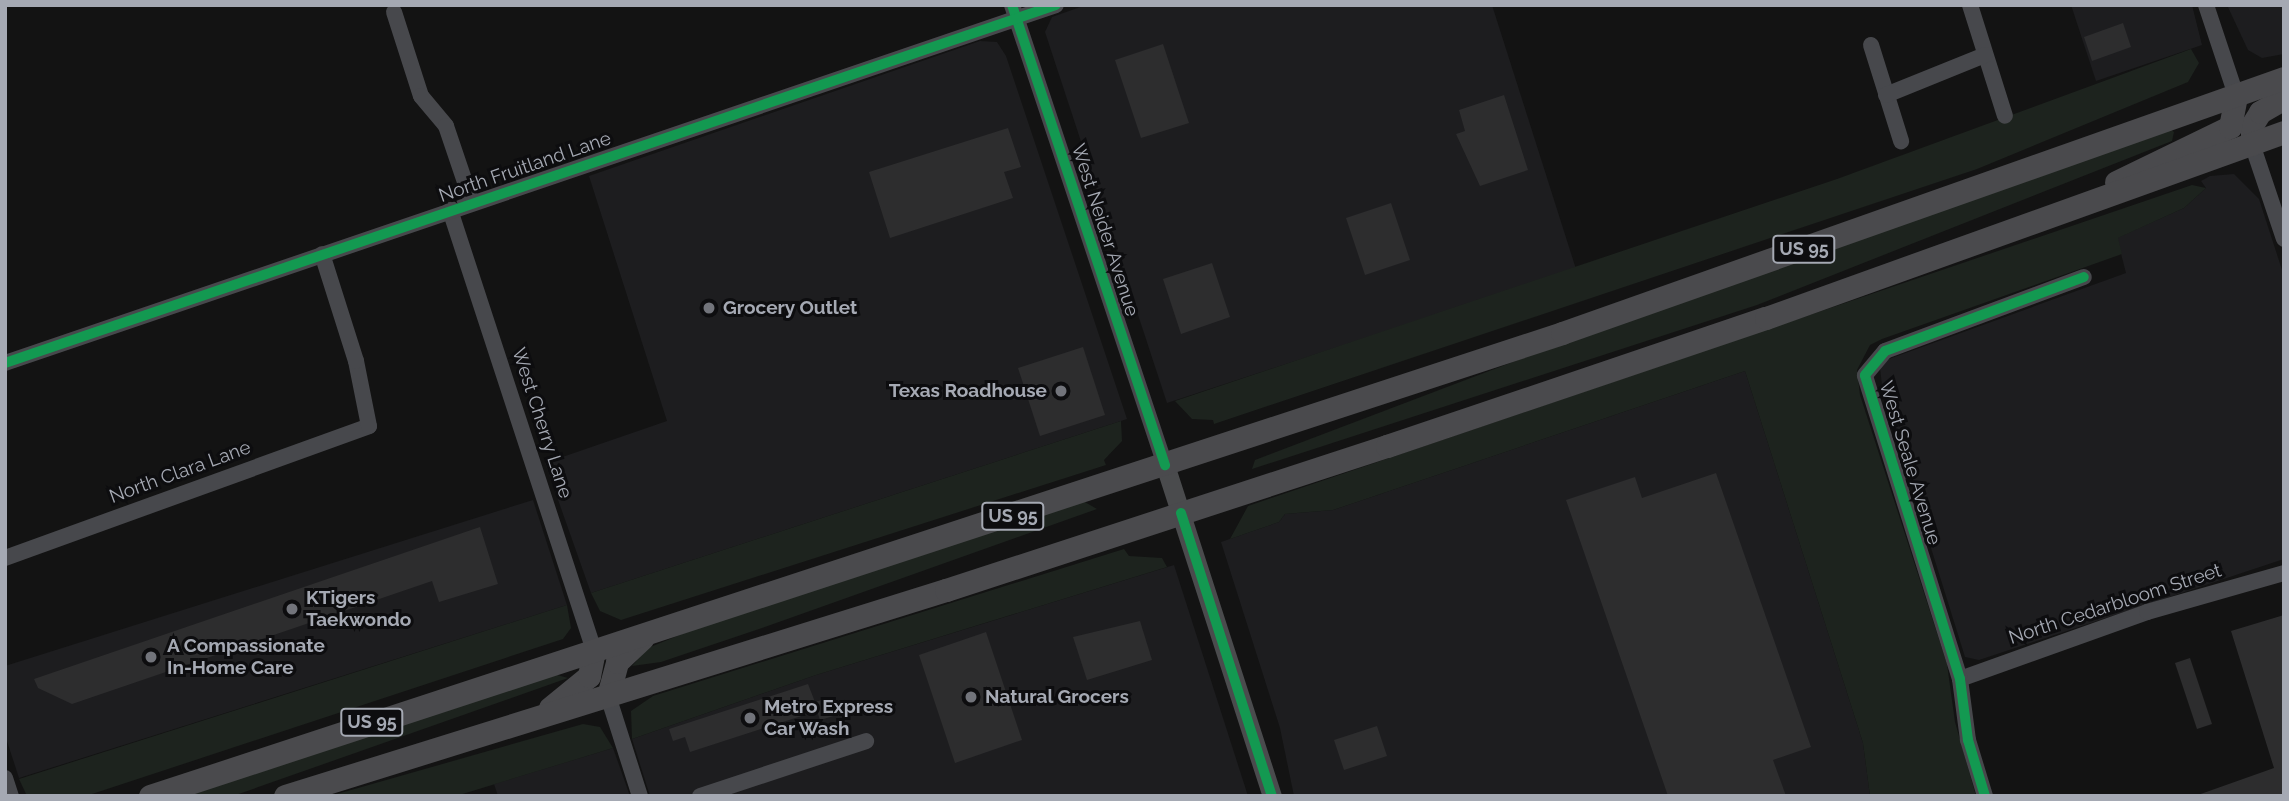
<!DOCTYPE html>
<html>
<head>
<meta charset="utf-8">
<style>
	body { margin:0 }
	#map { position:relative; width:2289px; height:801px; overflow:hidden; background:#131313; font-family:Raleway,sans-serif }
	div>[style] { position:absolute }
	.built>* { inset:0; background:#1d1d1f }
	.green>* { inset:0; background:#1d231e }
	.building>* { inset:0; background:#2d2d2e }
	.minor>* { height:16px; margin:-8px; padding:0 8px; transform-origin:8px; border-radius:8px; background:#47484c }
	.major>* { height:19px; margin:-9.5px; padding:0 9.5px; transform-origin:9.5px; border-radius:9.5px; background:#4a4b4d }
	.highway>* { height:23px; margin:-11.5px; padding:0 11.5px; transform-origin:11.5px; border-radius:11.5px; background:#4a4a4d }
	.cycleway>* { height:10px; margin:-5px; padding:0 5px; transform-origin:5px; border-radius:5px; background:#139951 }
	.dots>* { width:19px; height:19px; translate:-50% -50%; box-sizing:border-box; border:4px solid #0d0d0f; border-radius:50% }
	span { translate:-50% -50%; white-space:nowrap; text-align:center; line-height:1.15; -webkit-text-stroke:6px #0d0d0f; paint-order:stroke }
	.shield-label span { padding:2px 5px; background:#0d0d0f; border:2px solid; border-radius:5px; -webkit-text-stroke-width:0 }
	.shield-label { font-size:18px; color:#a5a9b3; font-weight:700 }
	.street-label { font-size:19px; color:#a5a9b3 }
	.poi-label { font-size:19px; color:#a5a9b3; font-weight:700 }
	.left { translate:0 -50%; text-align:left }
	.right { translate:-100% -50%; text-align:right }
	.frame { position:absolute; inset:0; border:7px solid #a5a9b3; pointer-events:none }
</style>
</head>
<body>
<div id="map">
	<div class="built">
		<div style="clip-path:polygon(1086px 5px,1492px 5px,1576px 269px,1167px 403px,1045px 32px,1052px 17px)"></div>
		<div style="clip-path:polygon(2071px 5px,2192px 5px,2202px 45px,2096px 81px)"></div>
		<div style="clip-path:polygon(2227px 5px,2284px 5px,2284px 54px,2262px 58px,2248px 50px)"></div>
		<div style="clip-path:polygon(980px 41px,997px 42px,1006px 56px,1127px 419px,591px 593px,545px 463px,667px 421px,589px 176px)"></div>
		<div style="clip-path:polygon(2234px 174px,2259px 199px,2284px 276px,2284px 559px,1979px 660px,1965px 657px,1883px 394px,1880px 368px,1889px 359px,2126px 273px,2117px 238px,2184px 208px,2206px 188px,2201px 181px,2210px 176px)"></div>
		<div style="clip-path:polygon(1745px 371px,1863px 743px,1870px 796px,1294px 796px,1280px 728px,1221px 542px,1279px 522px,1285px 514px,1333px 510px)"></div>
		<div style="clip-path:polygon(533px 500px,567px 605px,19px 778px,5px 735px,5px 666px)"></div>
		<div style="clip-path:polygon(1174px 565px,1248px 796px,650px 796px,632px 739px,816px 675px)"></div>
		<div style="clip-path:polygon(613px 748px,630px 796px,498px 796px,494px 784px)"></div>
	</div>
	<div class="green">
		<div style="clip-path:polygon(2191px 49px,2199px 63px,2188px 82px,1977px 169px,1214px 424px,1213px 420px,1192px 419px,1175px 401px,1837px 179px)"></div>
		<div style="clip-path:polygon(2169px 128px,2174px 132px,2172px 141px,1757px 305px,1252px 469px,1255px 460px,1684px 297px)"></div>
		<div style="clip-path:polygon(2192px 185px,2206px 188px,2184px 208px,2118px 238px,2122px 254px,1882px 339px,1870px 345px,1857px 370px,1860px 395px,1947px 664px,1955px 722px,1976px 796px,1870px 796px,1863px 743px,1745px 371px,1333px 510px,1285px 514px,1279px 522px,1230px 539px,1248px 506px)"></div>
		<div style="clip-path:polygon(1121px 421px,1122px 441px,1104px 460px,1106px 465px,621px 620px,600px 611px,591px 593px)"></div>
		<div style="clip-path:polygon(1083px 501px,1097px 509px,762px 628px,661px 662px,632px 666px,648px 648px,723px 617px)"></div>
		<div style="clip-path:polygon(1124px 549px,1129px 556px,1162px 558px,1167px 567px,816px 675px,632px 739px,631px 711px,653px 696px)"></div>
		<div style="clip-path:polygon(567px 605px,571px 628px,563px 639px,86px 796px,27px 796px,19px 779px)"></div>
		<div style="clip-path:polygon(550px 673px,568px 678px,233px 796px,185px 796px)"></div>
		<div style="clip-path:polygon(583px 724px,600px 727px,613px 748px,456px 796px,330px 796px)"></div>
	</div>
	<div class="building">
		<div style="clip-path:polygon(2123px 23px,2131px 47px,2092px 61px,2084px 37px)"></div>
		<div style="clip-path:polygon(1163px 44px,1189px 123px,1141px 138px,1115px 60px)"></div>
		<div style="clip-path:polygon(1504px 95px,1528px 170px,1480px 186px,1456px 134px,1465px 131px,1459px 110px)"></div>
		<div style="clip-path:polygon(1008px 128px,1021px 167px,1004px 172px,1013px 198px,890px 238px,869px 172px)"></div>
		<div style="clip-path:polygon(1391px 203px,1410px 260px,1365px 275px,1346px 218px)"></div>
		<div style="clip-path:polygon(1212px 263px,1230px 317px,1181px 334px,1163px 279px)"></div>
		<div style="clip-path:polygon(1083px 347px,1105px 415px,1040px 436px,1018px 368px)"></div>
		<div style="clip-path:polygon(1716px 473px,1811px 747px,1773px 760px,1786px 796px,1668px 796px,1566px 500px,1635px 477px,1642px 498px)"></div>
		<div style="clip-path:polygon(480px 527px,498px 584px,439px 602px,432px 581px,72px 704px,38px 688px,34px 679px)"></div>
		<div style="clip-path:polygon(2284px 615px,2284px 796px,2195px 796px,2274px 768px,2231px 631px)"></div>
		<div style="clip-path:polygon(1140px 621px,1152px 660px,1087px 680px,1073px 637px)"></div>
		<div style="clip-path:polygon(986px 632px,1022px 740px,955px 763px,919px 655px)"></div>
		<div style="clip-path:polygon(2190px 658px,2212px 724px,2197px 729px,2175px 663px)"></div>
		<div style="clip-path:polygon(808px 684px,815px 702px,831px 697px,837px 715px,820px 720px,817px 711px,690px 752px,685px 737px,673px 741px,669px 729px)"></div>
		<div style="clip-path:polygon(1377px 726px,1387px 756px,1344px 770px,1334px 740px)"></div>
	</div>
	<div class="minor">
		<div style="left:1012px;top:5px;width:485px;rotate:71.6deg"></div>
		<div style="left:1970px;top:5px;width:116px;rotate:72.5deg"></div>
		<div style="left:2206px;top:5px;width:95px;rotate:71.6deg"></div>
		<div style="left:394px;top:12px;width:88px;rotate:72.2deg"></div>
		<div style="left:421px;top:96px;width:39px;rotate:50deg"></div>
		<div style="left:446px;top:126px;width:81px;rotate:71.3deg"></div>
		<div style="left:1871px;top:45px;width:101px;rotate:72.6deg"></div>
		<div style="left:1886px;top:95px;width:107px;rotate:-22deg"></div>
		<div style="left:2252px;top:144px;width:100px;rotate:71.4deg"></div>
		<div style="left:450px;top:210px;width:463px;rotate:71.9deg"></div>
		<div style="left:5px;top:363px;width:1110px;rotate:-18.81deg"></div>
		<div style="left:5px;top:558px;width:387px;rotate:-19.9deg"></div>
		<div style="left:369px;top:426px;width:66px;rotate:-101.3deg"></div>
		<div style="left:356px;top:361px;width:112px;rotate:-107.6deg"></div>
		<div style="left:1960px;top:679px;width:199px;rotate:-19.7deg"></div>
		<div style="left:2147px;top:612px;width:142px;rotate:-15.9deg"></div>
		<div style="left:608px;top:696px;width:105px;rotate:72.3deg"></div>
		<div style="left:5px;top:778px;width:19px;rotate:72deg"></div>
		<div style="left:700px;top:796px;width:175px;rotate:-18.3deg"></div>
		<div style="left:1985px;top:796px;width:59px;rotate:-106.9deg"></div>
		<div style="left:1968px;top:740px;width:62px;rotate:-97.5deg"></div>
		<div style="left:1960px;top:679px;width:318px;rotate:-107.4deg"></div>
		<div style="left:1865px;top:375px;width:31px;rotate:-50deg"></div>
		<div style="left:1885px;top:351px;width:212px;rotate:-20.4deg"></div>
	</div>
	<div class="major">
		<div style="left:1165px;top:465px;width:348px;rotate:72.1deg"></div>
	</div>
	<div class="highway">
		<div style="left:2252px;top:144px;width:19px;rotate:-90deg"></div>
		<div style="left:2252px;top:125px;width:15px;rotate:-58deg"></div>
		<div style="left:2260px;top:112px;width:28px;rotate:-30deg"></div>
		<div style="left:2116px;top:182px;width:127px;rotate:-25.8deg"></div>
		<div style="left:2230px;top:127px;width:33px;rotate:-79deg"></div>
		<div style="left:608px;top:696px;width:35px;rotate:-75deg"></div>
		<div style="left:617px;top:662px;width:35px;rotate:-43deg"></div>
		<div style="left:550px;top:708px;width:50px;rotate:-39.4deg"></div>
		<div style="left:589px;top:676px;width:26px;rotate:-79deg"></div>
		<div style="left:150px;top:796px;width:1486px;rotate:-18.15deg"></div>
		<div style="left:1562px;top:333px;width:766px;rotate:-19.45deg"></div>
		<div style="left:285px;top:796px;width:692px;rotate:-17.31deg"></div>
		<div style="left:946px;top:590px;width:464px;rotate:-18.1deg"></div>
		<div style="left:1387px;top:446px;width:400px;rotate:-18.7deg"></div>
		<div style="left:1766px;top:318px;width:550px;rotate:-19.75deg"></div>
	</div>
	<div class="cycleway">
		<div style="left:1012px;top:5px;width:485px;rotate:71.6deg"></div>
		<div style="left:5px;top:363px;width:1110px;rotate:-18.81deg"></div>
		<div style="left:1181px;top:513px;width:297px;rotate:72.2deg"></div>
		<div style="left:1985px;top:796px;width:59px;rotate:-106.9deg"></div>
		<div style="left:1968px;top:740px;width:62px;rotate:-97.5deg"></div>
		<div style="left:1960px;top:679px;width:318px;rotate:-107.4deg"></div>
		<div style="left:1865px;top:375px;width:31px;rotate:-50deg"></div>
		<div style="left:1885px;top:351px;width:212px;rotate:-20.4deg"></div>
	</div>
	<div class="dots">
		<div style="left:709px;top:308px;background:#72747b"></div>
		<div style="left:1061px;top:391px;background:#72747b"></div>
		<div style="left:292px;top:609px;background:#72747b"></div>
		<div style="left:151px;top:657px;background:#72747b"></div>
		<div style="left:971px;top:697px;background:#72747b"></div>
		<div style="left:750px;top:718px;background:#72747b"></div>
	</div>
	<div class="shield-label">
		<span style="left:1804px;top:249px">US 95</span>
		<span style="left:1013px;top:516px">US 95</span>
		<span style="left:372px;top:722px">US 95</span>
	</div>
	<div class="street-label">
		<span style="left:525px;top:167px;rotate:-19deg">North Fruitland Lane</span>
		<span style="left:1105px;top:230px;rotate:72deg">West Neider Avenue</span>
		<span style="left:542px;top:423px;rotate:72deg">West Cherry Lane</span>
		<span style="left:1910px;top:463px;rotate:73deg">West Seale Avenue</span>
		<span style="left:180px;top:472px;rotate:-20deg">North Clara Lane</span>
		<span style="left:2115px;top:604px;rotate:-18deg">North Cedarbloom Street</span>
	</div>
	<div class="poi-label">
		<span class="left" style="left:723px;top:308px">Grocery Outlet</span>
		<span class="right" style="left:1047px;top:391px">Texas Roadhouse</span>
		<span class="left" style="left:306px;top:609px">KTigers<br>Taekwondo</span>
		<span class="left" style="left:167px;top:657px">A Compassionate<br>In-Home Care</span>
		<span class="left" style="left:985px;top:697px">Natural Grocers</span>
		<span class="left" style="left:764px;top:718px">Metro Express<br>Car Wash</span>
	</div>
	<div class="frame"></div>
</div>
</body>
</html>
